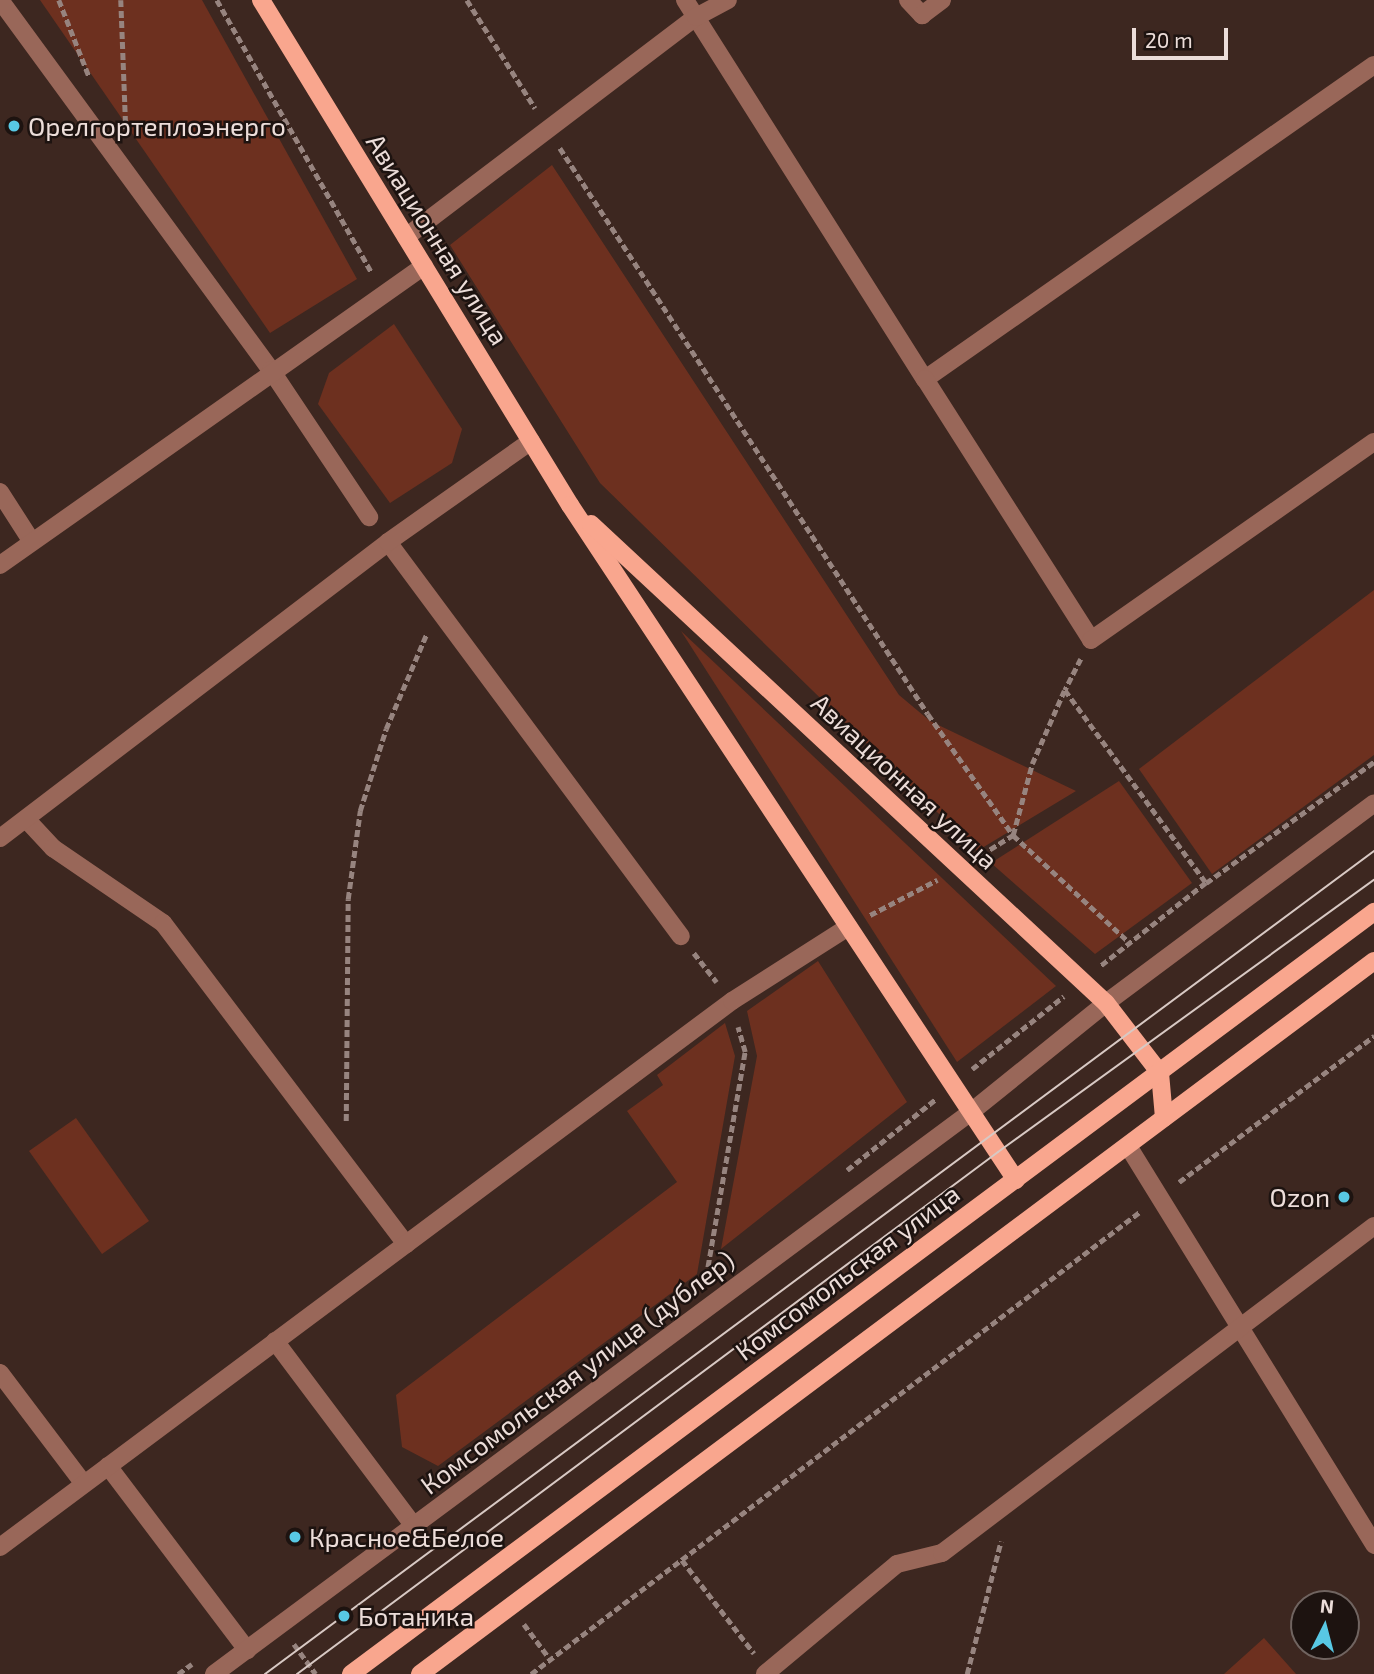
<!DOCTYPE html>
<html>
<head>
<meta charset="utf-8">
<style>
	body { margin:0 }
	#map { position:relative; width:1374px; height:1674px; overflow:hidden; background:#3d2720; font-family:"Exo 2",sans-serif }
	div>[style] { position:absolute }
	.green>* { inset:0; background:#6d301f }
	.path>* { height:4.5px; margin-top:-2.25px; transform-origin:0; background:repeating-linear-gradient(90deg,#97847f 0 7px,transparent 0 10.5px) }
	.minor>* { height:18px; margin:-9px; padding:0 9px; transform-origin:9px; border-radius:9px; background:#996759 }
	.major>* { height:18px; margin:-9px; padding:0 9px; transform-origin:9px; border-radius:9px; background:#f9a68e }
	.tram>* { height:2px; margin:-1px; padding:0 1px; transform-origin:1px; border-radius:1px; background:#d8c9c4 }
	.dots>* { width:19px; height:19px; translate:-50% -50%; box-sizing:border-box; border:4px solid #1d1310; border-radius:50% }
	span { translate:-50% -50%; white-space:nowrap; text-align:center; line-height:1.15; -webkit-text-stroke:5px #1d1310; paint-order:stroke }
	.poi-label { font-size:26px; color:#ecddd9 }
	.left { translate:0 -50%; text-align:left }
	.right { translate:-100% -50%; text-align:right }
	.street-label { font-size:26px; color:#ecddd9 }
	.north { position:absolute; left:1290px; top:1590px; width:70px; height:70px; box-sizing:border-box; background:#1d1310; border:2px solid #706460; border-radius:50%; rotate:6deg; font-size:19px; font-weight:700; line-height:28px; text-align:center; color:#ecddd9 }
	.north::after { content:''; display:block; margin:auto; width:24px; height:32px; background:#58c8e4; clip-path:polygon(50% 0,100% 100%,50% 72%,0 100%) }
	.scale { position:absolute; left:1132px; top:28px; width:96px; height:32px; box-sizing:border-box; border:4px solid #ecddd9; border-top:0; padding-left:9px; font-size:21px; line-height:24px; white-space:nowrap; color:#ecddd9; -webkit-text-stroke:5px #1d1310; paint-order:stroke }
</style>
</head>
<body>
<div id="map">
	<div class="green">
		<div style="clip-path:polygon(40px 0,202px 0,357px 279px,270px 333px)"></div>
		<div style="clip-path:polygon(552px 165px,899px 695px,930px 721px,1076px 791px,977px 851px,600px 483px,450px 245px)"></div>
		<div style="clip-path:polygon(394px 324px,462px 429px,452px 463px,390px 503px,318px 404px,329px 373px)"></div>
		<div style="clip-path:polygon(1374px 590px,1374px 755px,1212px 874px,1139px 769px)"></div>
		<div style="clip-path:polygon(681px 631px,1056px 986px,957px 1062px)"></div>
		<div style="clip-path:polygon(1119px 781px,1192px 883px,1095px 954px,991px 863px)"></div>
		<div style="clip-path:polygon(818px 961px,907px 1102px,721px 1249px,757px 1056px,747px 1011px)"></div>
		<div style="clip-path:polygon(725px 1023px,735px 1056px,697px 1274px,438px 1466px,402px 1447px,396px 1395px,677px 1182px,627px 1111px,663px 1085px,657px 1075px)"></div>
		<div style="clip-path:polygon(76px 1118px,149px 1221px,102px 1254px,29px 1151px)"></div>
		<div style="clip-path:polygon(1264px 1638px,1296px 1674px,1224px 1674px)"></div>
	</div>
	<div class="path">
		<div style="left:59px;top:0;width:82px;rotate:68.5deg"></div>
		<div style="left:121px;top:0;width:129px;rotate:87.8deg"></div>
		<div style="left:217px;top:0;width:314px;rotate:60.4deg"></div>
		<div style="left:467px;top:0;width:128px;rotate:57.8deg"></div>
		<div style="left:560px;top:148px;width:675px;rotate:56.97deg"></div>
		<div style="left:928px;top:714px;width:148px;rotate:54.9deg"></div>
		<div style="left:1013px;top:835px;width:159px;rotate:42.7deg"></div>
		<div style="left:1081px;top:659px;width:35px;rotate:117deg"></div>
		<div style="left:1065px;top:690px;width:239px;rotate:53.8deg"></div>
		<div style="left:1206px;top:883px;width:134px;rotate:141.7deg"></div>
		<div style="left:981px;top:855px;width:38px;rotate:-32deg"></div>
		<div style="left:1013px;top:835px;width:73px;rotate:-75deg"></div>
		<div style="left:1032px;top:764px;width:80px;rotate:-66.3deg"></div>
		<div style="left:1206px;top:883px;width:207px;rotate:-35.8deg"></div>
		<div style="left:870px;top:915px;width:76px;rotate:-27.6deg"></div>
		<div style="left:694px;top:953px;width:37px;rotate:52deg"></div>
		<div style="left:972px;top:1069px;width:117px;rotate:-38.4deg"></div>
		<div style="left:346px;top:1121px;width:222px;rotate:-89.5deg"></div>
		<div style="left:348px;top:899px;width:89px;rotate:-82.2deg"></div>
		<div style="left:360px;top:811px;width:86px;rotate:-72.4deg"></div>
		<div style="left:386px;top:729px;width:102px;rotate:-66.9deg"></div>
		<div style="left:847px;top:1170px;width:114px;rotate:-38.6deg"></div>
		<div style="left:1179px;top:1182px;width:244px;rotate:-36.8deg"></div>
		<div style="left:706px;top:1277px;width:228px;rotate:-80.2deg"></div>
		<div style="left:745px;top:1052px;width:26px;rotate:-106deg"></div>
		<div style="left:682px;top:1560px;width:118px;rotate:52.3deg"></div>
		<div style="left:524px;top:1624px;width:44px;rotate:53.4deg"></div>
		<div style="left:294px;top:1644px;width:37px;rotate:54deg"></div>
		<div style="left:178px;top:1674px;width:17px;rotate:-36deg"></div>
		<div style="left:531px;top:1674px;width:766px;rotate:-37.2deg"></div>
		<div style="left:967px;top:1674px;width:137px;rotate:-75.7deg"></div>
	</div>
	<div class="minor">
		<div style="left:0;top:0;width:459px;rotate:53.8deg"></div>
		<div style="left:271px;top:370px;width:177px;rotate:56.3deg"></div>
		<div style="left:685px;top:0;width:449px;rotate:57.7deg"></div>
		<div style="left:908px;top:0;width:21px;rotate:47deg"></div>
		<div style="left:922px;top:15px;width:25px;rotate:-37deg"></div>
		<div style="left:1374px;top:65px;width:548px;rotate:145.03deg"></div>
		<div style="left:925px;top:379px;width:309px;rotate:57.5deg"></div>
		<div style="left:1091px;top:640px;width:345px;rotate:-35deg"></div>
		<div style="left:406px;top:237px;width:364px;rotate:-37.2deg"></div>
		<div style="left:696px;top:17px;width:36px;rotate:-28deg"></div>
		<div style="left:0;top:492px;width:59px;rotate:57.4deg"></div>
		<div style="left:388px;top:542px;width:491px;rotate:53.4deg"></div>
		<div style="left:0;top:565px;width:519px;rotate:-35.19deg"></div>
		<div style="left:26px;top:819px;width:40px;rotate:47deg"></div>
		<div style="left:53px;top:848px;width:133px;rotate:34.3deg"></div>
		<div style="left:163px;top:923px;width:403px;rotate:52.9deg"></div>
		<div style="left:0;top:838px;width:488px;rotate:-37.3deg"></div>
		<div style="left:388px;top:542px;width:175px;rotate:-35.2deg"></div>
		<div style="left:1128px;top:1146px;width:469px;rotate:58.3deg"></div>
		<div style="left:275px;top:1341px;width:231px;rotate:53.1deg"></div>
		<div style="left:0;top:1373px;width:139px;rotate:52.9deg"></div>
		<div style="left:108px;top:1466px;width:231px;rotate:52.9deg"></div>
		<div style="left:0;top:1547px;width:913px;rotate:-36.72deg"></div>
		<div style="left:732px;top:1001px;width:138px;rotate:-32.5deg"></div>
		<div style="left:214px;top:1674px;width:943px;rotate:-36.59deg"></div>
		<div style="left:971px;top:1112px;width:174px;rotate:-38.9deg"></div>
		<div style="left:1106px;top:1003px;width:334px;rotate:-36.7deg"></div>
		<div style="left:765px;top:1674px;width:172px;rotate:-39.8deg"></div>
		<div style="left:897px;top:1564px;width:46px;rotate:-13.7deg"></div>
		<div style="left:942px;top:1553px;width:542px;rotate:-37.12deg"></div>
	</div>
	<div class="major">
		<div style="left:261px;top:0;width:592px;rotate:58.54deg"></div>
		<div style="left:570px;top:505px;width:809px;rotate:56.55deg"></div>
		<div style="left:591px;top:524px;width:703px;rotate:42.93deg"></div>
		<div style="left:1106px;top:1003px;width:88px;rotate:52.4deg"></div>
		<div style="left:1160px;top:1073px;width:45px;rotate:84.9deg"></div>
		<div style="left:351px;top:1674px;width:1276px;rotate:-36.68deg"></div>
		<div style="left:420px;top:1674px;width:1191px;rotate:-36.77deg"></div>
	</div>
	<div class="tram">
		<div style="left:265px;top:1674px;width:1381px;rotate:-36.58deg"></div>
		<div style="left:297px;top:1674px;width:874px;rotate:-36.67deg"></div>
		<div style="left:998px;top:1152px;width:464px;rotate:-35.9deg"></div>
	</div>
	<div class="dots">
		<div style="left:14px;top:126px;background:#58c8e4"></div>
		<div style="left:1344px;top:1197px;background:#58c8e4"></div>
		<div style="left:295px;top:1537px;background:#58c8e4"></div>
		<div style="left:344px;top:1616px;background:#58c8e4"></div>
	</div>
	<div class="poi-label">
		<span class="left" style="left:28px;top:126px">Орелгортеплоэнерго</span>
		<span class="right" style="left:1330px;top:1197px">Ozon</span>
		<span class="left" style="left:309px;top:1537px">Красное&amp;Белое</span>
		<span class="left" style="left:358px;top:1616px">Ботаника</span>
	</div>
	<div class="street-label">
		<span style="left:438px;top:239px;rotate:58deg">Авиационная улица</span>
		<span style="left:905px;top:781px;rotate:43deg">Авиационная улица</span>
		<span style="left:847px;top:1272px;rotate:-37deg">Комсомольская улица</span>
		<span style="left:577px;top:1372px;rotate:-37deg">Комсомольская улица (дублер)</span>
	</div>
	<div class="north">N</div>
	<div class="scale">20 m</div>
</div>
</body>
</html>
